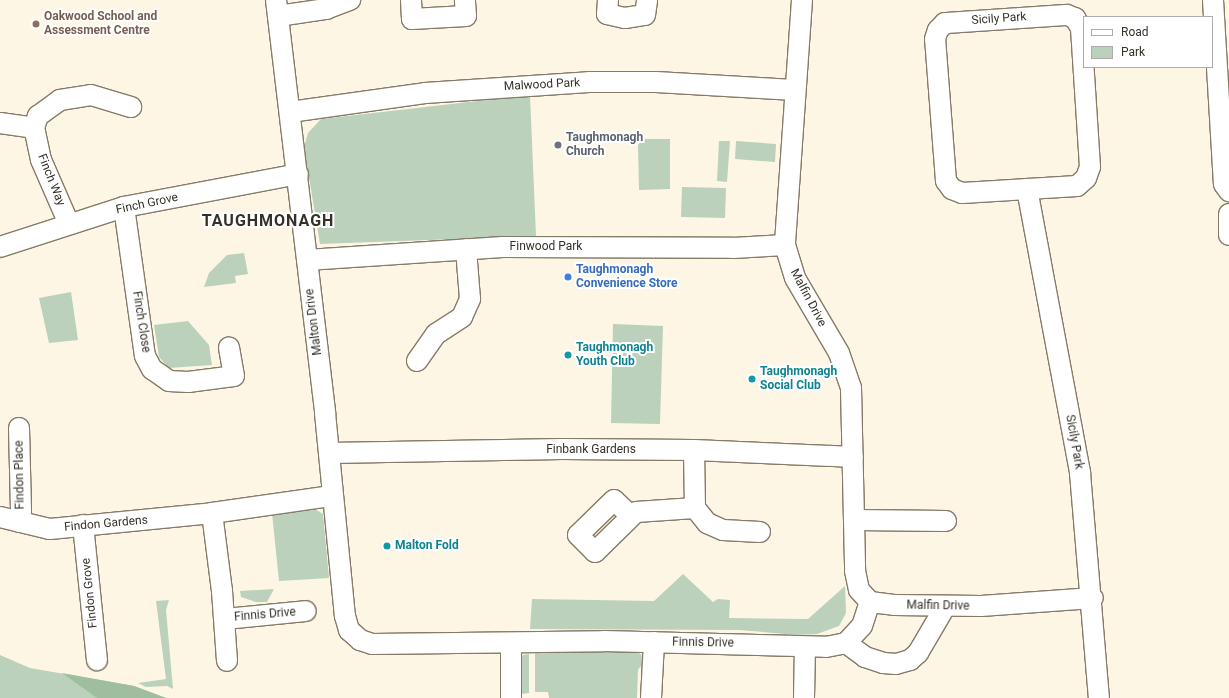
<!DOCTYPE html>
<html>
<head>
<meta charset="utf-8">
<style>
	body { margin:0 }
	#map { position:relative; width:1229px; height:698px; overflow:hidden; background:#fef6e4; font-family:Roboto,sans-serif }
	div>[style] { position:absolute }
	.green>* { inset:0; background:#bbd1bb }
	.forest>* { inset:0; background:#9fbd9f }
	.roads { filter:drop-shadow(1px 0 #857b68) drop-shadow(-1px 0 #857b68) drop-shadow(0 1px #857b68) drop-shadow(0 -1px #857b68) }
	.minor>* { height:20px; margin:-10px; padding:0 10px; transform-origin:10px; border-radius:10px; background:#fff }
	.dots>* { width:11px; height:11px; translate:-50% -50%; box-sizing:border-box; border:2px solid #fff; border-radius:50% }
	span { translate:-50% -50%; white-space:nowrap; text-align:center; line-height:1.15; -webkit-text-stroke:4px #fff; paint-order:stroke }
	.education-label { font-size:12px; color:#785e54; font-weight:700 }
	.left { translate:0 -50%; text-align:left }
	.street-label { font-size:12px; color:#353129 }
	.worship-label { font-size:12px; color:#5b616d; font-weight:700 }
	.shop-label { font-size:12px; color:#366cbe; font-weight:700 }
	.culture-label { font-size:12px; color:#0d838f; font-weight:700 }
	.district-label { font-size:16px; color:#353129; font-weight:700; letter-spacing:1px }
	.legend { position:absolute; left:1083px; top:16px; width:130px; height:52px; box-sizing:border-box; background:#fff; border:1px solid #aeada9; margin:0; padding:5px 7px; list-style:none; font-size:12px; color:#353129 }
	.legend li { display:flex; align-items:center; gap:8px; height:20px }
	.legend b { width:20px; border:1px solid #aeada9 }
</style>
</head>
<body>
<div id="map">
	<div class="green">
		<div style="clip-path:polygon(530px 95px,536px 236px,320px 244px,304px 147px,308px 133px,321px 119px)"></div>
		<div style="clip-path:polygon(643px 139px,670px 139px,670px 189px,639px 190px,638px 145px)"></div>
		<div style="clip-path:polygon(719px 141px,730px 141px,727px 182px,717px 181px)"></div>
		<div style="clip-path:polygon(736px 141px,776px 144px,775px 162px,735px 159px)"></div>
		<div style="clip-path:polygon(682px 187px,726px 188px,725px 218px,681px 217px)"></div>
		<div style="clip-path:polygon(244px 253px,248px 274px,235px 276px,236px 283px,204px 287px,209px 273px,227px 255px)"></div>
		<div style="clip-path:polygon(71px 292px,78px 340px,49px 343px,39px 298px)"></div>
		<div style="clip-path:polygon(188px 321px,209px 345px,212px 365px,169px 368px,159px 357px,154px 325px)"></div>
		<div style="clip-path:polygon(613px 324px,663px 326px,660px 424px,611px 423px)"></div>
		<div style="clip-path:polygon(315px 509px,323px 514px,329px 578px,279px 581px,272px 513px)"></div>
		<div style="clip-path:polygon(683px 574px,713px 602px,718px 599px,730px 600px,729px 618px,808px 619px,845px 586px,846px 613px,839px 626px,817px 634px,798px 635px,739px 630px,530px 629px,532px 599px,654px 601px)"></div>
		<div style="clip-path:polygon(274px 589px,267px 602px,256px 602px,241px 597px,240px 591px)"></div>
		<div style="clip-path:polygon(169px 600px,166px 610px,173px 689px,167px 686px,146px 687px,138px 683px,166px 679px,156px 601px)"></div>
		<div style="clip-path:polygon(535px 650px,633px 651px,641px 654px,643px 663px,638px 670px,637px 698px,549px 698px,548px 692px,535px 692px)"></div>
		<div style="clip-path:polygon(529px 654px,529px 693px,523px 694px,519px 688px,518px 662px,523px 655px)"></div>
		<div style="clip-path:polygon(0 655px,30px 668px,134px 686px,166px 698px,0 698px)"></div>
	</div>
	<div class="forest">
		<div style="clip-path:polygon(62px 673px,134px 686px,166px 698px,97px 698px)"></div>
	</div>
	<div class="roads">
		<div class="minor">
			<div style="left:276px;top:0;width:416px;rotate:83.2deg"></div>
			<div style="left:325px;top:413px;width:204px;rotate:84.4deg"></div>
			<div style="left:345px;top:616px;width:15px;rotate:74deg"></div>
			<div style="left:349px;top:630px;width:15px;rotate:42deg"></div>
			<div style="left:360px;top:640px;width:13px;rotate:18deg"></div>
			<div style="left:372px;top:644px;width:232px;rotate:-0.7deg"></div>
			<div style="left:604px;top:641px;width:222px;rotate:1.5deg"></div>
			<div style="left:826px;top:647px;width:20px;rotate:-11deg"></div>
			<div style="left:846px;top:643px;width:23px;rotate:-47deg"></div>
			<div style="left:862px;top:626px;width:25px;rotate:-72deg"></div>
			<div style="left:411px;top:0;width:19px;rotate:87deg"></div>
			<div style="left:412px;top:19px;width:54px;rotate:-3.2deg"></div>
			<div style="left:466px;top:16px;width:16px;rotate:-94deg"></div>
			<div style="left:608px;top:0;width:14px;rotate:94deg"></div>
			<div style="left:607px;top:14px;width:18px;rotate:13deg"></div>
			<div style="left:625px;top:18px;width:20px;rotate:-9deg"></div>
			<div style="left:645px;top:15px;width:15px;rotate:-82deg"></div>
			<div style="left:802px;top:0;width:246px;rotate:94deg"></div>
			<div style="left:785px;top:245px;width:34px;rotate:73deg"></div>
			<div style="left:795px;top:278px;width:87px;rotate:59.6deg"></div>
			<div style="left:839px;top:353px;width:37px;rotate:71deg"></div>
			<div style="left:851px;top:388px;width:183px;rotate:88.7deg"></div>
			<div style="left:855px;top:571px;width:19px;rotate:78deg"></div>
			<div style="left:859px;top:590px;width:16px;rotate:47deg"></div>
			<div style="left:870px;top:602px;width:24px;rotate:7deg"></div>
			<div style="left:894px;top:605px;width:87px;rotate:0.7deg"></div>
			<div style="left:981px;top:606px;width:112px;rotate:-4.1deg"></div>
			<div style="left:1213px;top:0;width:184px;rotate:86.6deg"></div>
			<div style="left:1224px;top:184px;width:9px;rotate:54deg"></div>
			<div style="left:1067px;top:15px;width:9px;rotate:21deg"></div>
			<div style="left:1075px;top:18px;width:12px;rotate:59deg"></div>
			<div style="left:1081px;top:28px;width:139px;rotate:86.3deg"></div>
			<div style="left:1090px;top:167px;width:12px;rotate:110deg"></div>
			<div style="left:1086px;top:178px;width:12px;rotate:138deg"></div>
			<div style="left:1077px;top:186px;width:115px;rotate:176.5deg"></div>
			<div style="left:962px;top:193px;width:11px;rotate:-158deg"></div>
			<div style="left:952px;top:189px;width:10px;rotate:-127deg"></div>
			<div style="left:946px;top:181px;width:142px;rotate:-94.4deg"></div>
			<div style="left:935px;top:39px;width:9px;rotate:-72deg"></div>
			<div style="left:938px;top:30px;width:10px;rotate:-45deg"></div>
			<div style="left:945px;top:23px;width:122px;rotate:-3.8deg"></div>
			<div style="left:278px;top:16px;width:49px;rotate:-8.3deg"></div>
			<div style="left:326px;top:9px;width:26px;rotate:-21deg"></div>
			<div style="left:290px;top:112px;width:136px;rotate:-8deg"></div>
			<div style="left:425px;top:93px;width:164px;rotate:-3.8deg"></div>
			<div style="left:589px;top:82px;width:67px"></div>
			<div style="left:656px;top:82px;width:139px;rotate:3.3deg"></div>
			<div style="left:0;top:123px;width:34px;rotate:8deg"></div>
			<div style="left:1027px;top:189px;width:289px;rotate:79.4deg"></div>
			<div style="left:1080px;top:473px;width:226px;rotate:85.2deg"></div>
			<div style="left:124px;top:207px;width:150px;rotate:82deg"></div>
			<div style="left:145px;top:356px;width:15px;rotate:62deg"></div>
			<div style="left:152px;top:369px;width:21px;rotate:35deg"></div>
			<div style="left:169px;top:381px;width:19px;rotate:3deg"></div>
			<div style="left:188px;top:382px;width:46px;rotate:-7.4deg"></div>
			<div style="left:234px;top:376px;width:29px;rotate:-100deg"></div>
			<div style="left:1229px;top:214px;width:21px;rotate:90deg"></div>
			<div style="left:69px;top:224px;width:70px;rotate:-113.6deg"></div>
			<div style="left:41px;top:160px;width:33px;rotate:-102deg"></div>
			<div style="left:34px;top:128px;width:13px;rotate:-72deg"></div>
			<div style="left:38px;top:116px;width:27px;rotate:-36deg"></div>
			<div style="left:60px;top:100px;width:31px;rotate:-9deg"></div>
			<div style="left:91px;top:95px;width:42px;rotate:16.7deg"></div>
			<div style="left:0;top:247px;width:130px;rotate:-17.9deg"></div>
			<div style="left:124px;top:207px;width:177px;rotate:-10.7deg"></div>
			<div style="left:307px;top:260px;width:196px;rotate:-3.8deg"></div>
			<div style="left:503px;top:247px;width:230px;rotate:0.2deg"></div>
			<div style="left:733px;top:248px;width:52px;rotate:-3.3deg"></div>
			<div style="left:417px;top:361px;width:33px;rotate:-55deg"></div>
			<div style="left:436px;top:334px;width:31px;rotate:-33deg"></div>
			<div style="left:462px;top:317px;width:20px;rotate:-66deg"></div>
			<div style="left:470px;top:299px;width:50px;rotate:-94.6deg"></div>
			<div style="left:19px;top:428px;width:83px;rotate:88.6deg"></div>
			<div style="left:21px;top:511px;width:11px;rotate:100deg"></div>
			<div style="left:694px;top:450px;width:58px;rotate:89deg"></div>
			<div style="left:695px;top:508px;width:19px;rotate:51deg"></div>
			<div style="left:707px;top:523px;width:17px;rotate:24deg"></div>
			<div style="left:723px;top:530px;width:37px;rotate:3deg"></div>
			<div style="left:329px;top:453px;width:233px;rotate:-1deg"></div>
			<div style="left:562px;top:449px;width:132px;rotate:0.4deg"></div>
			<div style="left:694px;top:450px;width:159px;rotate:2.5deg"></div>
			<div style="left:212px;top:513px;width:79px;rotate:82.7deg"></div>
			<div style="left:222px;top:591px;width:70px;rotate:85.9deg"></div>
			<div style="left:631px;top:516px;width:23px;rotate:-137deg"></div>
			<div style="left:614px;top:500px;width:50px;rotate:135.8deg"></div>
			<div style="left:578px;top:535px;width:24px;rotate:45deg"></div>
			<div style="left:595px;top:552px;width:57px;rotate:-44.3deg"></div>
			<div style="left:636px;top:512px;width:59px;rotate:-3.9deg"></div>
			<div style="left:0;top:517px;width:51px;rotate:13.5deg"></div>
			<div style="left:50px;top:529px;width:163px;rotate:-5.6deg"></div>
			<div style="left:212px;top:513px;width:121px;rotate:-8.1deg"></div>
			<div style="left:855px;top:520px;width:91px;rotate:0.6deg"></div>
			<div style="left:83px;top:525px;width:136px;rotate:84.1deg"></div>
			<div style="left:225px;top:619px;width:81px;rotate:-5.6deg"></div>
			<div style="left:511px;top:643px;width:55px;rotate:90deg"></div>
			<div style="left:846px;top:643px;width:24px;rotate:36deg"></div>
			<div style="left:865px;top:657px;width:19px;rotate:18deg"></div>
			<div style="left:883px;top:663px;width:13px;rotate:4deg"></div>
			<div style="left:896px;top:664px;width:15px;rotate:-16deg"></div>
			<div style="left:910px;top:660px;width:11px;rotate:-41deg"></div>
			<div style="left:918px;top:653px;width:53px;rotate:-59.6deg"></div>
			<div style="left:651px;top:698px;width:56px;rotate:-86.9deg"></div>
			<div style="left:804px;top:698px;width:51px;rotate:-88.9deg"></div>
		</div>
	</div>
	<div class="dots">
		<div style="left:36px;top:24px;background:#8d6e63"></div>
		<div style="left:558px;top:145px;background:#6b7280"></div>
		<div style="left:568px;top:277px;background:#3f7fe0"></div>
		<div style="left:568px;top:355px;background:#0f9aa8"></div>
		<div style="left:752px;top:379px;background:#0f9aa8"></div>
		<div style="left:387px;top:546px;background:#0f9aa8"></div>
	</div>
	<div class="education-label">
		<span class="left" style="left:44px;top:24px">Oakwood School and<br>Assessment Centre</span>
	</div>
	<div class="street-label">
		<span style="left:999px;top:19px;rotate:-4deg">Sicily Park</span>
		<span style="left:542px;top:85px;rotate:-3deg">Malwood Park</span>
		<span style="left:51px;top:180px;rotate:68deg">Finch Way</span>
		<span style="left:147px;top:204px;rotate:-12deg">Finch Grove</span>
		<span style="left:546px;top:247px">Finwood Park</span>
		<span style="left:808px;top:298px;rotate:62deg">Malfin Drive</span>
		<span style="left:141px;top:322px;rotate:81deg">Finch Close</span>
		<span style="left:314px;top:322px;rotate:-97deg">Malton Drive</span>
		<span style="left:1074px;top:442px;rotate:80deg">Sicily Park</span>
		<span style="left:591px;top:450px">Finbank Gardens</span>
		<span style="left:20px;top:475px;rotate:-91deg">Findon Place</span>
		<span style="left:106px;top:524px;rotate:-5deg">Findon Gardens</span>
		<span style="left:90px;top:593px;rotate:-96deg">Findon Grove</span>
		<span style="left:938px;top:606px;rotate:1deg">Malfin Drive</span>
		<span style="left:265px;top:615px;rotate:-5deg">Finnis Drive</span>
		<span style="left:703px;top:643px;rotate:1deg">Finnis Drive</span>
	</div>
	<div class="worship-label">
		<span class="left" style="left:566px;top:145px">Taughmonagh<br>Church</span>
	</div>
	<div class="shop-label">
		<span class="left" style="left:576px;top:277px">Taughmonagh<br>Convenience Store</span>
	</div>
	<div class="culture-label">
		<span class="left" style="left:576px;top:355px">Taughmonagh<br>Youth Club</span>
		<span class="left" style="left:760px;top:379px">Taughmonagh<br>Social Club</span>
		<span class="left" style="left:395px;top:546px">Malton Fold</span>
	</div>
	<div class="district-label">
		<span style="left:268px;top:221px">TAUGHMONAGH</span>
	</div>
	<ul class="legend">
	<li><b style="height:5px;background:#fff"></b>Road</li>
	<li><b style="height:11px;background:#bbd1bb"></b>Park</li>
	</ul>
</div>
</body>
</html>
